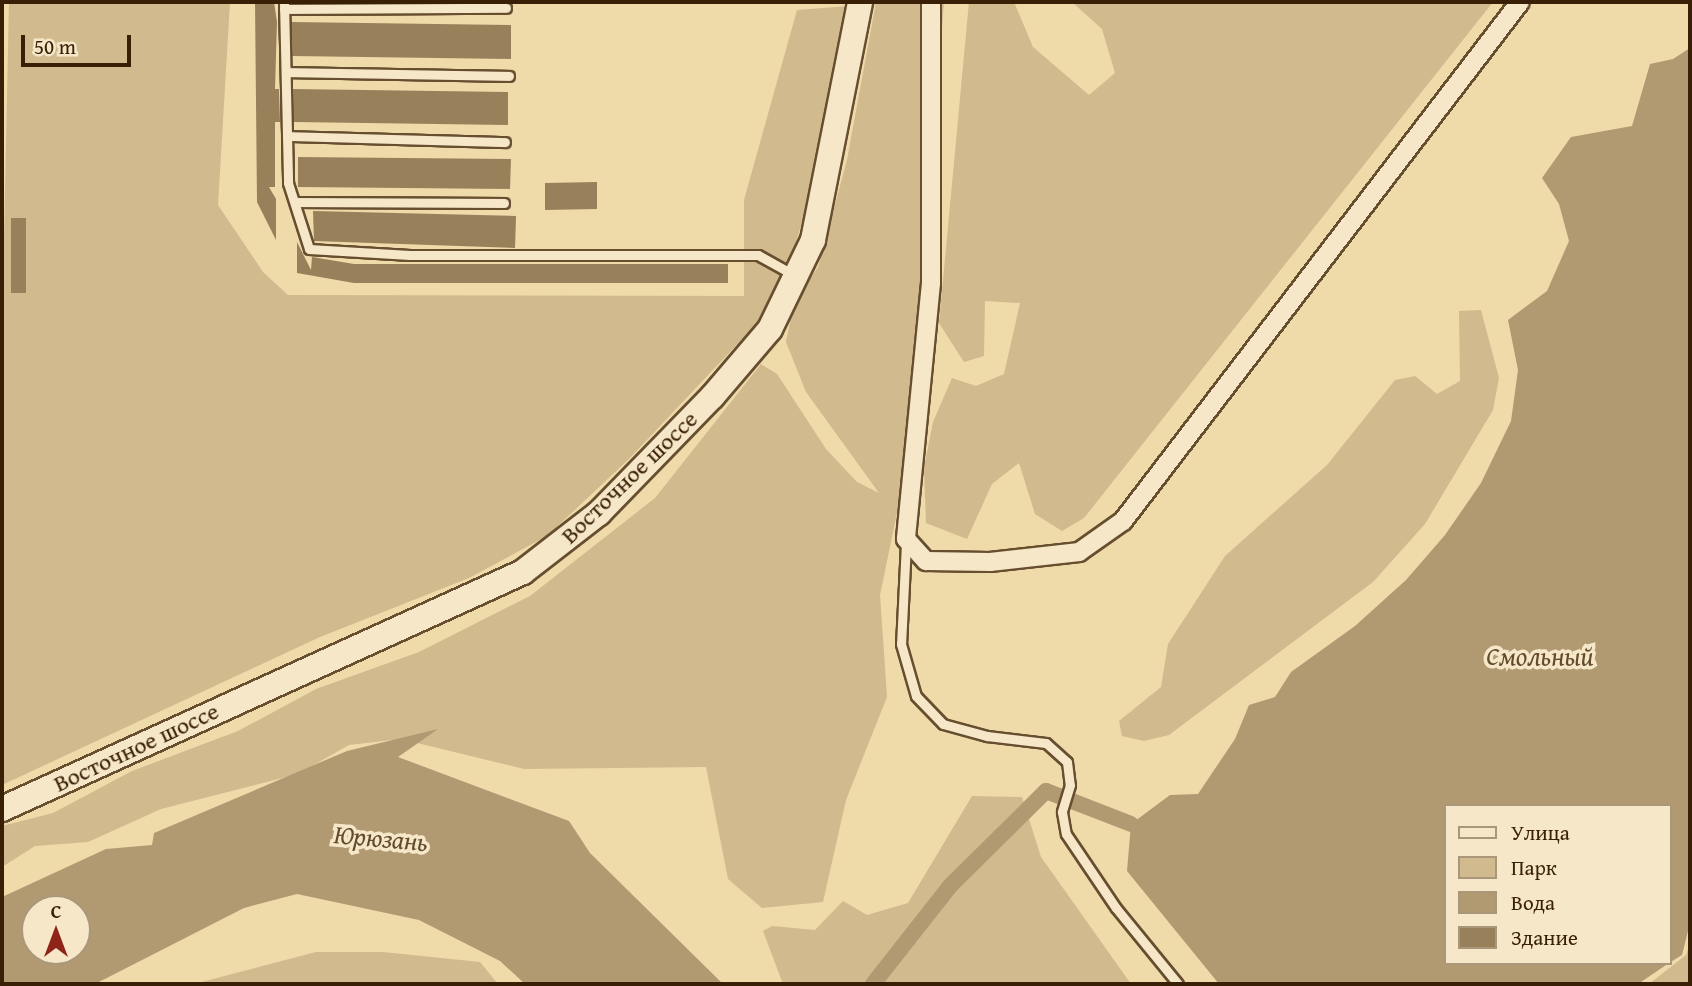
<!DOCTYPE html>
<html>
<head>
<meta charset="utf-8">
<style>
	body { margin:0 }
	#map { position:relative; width:1692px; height:986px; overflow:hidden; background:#efdaaa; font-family:"Gentium Book Plus",serif }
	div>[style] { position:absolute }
	.green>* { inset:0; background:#d0ba8e }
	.water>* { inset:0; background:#b19a72 }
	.canal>* { height:16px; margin:-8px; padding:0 8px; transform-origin:8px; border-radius:8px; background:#b19a72 }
	.building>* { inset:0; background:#98805b }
	.roads { filter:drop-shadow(2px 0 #664e2f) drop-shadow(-2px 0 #664e2f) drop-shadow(0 2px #664e2f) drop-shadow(0 -2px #664e2f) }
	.lane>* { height:9px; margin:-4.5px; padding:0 4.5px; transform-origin:4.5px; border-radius:4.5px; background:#f5e7c8 }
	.street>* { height:18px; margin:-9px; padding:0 9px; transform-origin:9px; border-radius:9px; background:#f5e7c8 }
	.secondary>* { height:24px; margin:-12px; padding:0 12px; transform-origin:12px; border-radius:12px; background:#f5e7c8 }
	span { translate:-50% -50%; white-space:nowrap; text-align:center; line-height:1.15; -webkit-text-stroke:7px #f5e7c8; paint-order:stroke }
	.street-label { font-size:24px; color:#391f06 }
	.water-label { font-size:26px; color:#634a2c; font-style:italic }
	.frame { position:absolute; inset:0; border:4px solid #391f06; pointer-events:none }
	.legend { position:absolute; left:1444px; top:804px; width:228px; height:161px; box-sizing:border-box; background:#f5e7c8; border:2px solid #aa977a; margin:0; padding:9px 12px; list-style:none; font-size:21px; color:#391f06 }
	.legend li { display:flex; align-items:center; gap:14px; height:35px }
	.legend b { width:35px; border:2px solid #aa977a }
	.north { position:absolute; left:21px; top:895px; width:70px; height:70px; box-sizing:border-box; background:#f5e7c8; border:2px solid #aa977a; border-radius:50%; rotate:0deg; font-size:19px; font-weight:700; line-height:28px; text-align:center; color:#391f06 }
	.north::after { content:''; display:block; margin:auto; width:24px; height:32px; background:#8f2418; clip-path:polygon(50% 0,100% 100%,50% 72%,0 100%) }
	.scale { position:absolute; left:21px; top:35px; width:110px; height:32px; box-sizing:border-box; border:4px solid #391f06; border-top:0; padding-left:9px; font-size:21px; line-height:24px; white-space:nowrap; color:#391f06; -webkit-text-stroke:5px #f5e7c8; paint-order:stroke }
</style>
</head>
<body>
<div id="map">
	<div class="green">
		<div style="clip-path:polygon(9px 2px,230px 2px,218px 205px,263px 272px,288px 295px,744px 296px,744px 200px,797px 10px,849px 6px,817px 175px,792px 254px,760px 320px,629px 459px,547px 536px,469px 578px,320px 637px,2px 785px,2px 334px)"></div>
		<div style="clip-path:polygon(876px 2px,944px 2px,943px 16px,904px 479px,880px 595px,887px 697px,846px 800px,823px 902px,762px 908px,728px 879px,706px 767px,524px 769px,401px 739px,349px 745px,298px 774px,161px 809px,88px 842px,35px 846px,2px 867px,2px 826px,53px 813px,132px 771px,238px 731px,316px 689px,419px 652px,530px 596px,655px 498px,761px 364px,777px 374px,826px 449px,857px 482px,879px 493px,806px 392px,786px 342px,794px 302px,818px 267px,847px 160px)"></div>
		<div style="clip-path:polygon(969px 2px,1014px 2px,1033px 47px,1089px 95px,1115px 73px,1102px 29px,1072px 2px,1493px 2px,1084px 518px,1062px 531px,1035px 514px,1019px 463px,992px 484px,967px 539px,926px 523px,924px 468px,933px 422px,952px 378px,976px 386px,1004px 374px,1020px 303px,985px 301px,984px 356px,964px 362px,939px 323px)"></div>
		<div style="clip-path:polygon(1481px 310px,1499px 378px,1493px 410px,1425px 524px,1373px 582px,1169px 735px,1144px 741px,1122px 736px,1119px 721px,1161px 687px,1168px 644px,1225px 556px,1327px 465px,1395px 380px,1415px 376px,1437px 394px,1460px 381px,1459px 311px)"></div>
		<div style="clip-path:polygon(972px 796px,1022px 797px,1041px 857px,1131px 984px,783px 984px,763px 931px,772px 926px,815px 930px,843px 901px,867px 915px,908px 903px)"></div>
		<div style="clip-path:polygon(1690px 944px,1690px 984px,1649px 984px,1686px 955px)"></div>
		<div style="clip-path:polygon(316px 952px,383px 952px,480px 962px,498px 984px,194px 984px)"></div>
	</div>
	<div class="water">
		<div style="clip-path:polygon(1690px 48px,1690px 923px,1682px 955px,1669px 963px,1669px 806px,1445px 806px,1445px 963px,1669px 963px,1638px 984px,1219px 984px,1127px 871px,1131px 824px,1170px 795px,1198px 794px,1235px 739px,1249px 705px,1275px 697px,1291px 672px,1355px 626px,1406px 580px,1445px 535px,1481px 483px,1511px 421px,1518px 370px,1508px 320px,1547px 291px,1569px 241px,1559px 204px,1542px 178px,1571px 137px,1632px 126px,1650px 64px,1673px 59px)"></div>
		<div style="clip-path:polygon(evenodd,438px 729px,398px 757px,569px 821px,590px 853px,723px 984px,525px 984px,500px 961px,419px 920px,297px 894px,244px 908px,95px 984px,2px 984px,2px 897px,106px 849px,152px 845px,154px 833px,347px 751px,438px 729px,35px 909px,77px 909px,77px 951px,35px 951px,35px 909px)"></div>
	</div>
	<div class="canal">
		<div style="left:873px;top:984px;width:125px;rotate:-51.8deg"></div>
		<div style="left:950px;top:886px;width:135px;rotate:-44.7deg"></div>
		<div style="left:1046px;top:791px;width:91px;rotate:21.2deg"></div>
	</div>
	<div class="building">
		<div style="clip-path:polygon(255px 2px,274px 2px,277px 22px,275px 89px,279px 89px,280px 122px,275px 122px,275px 187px,269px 187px,276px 199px,276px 240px,257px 202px)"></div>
		<div style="clip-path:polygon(291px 22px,511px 25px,511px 59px,292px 56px)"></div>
		<div style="clip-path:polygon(293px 89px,508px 92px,508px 125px,294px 122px)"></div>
		<div style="clip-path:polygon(298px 157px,511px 159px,510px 189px,298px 187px)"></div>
		<div style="clip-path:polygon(597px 182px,597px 209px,545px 210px,545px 183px)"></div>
		<div style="clip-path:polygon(313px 211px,516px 216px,515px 248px,314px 241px)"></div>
		<div style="clip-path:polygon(11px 218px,26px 218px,26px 293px,11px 293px)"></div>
		<div style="clip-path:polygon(297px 242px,311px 270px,312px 257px,354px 264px,728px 264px,728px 283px,354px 283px,297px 273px)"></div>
	</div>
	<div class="roads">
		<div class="lane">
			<div style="left:284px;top:2px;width:181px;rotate:88.7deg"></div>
			<div style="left:288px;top:183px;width:69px;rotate:72.3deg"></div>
			<div style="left:309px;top:249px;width:101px;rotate:3.4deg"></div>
			<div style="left:410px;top:255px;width:348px"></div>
			<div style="left:758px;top:255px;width:41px;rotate:29.1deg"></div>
			<div style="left:284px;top:9px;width:222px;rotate:-0.3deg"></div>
			<div style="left:286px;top:72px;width:223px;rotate:1deg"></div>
			<div style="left:287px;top:136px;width:218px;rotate:1.6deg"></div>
			<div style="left:295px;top:202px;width:209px;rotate:0.3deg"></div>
			<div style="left:906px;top:543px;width:101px;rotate:92.8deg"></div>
			<div style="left:901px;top:644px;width:54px;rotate:73.9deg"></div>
			<div style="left:916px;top:696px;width:39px;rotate:46deg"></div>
			<div style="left:943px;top:724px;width:46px;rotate:15.3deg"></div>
			<div style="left:987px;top:736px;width:59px;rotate:6.8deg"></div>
			<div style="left:1046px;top:743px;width:28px;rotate:42deg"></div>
			<div style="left:1067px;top:762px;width:23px;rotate:83deg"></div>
			<div style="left:1070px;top:785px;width:28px;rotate:107deg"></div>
			<div style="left:1062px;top:812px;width:22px;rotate:80deg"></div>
			<div style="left:1066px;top:834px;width:89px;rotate:56deg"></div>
			<div style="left:1116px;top:908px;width:98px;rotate:50.8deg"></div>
		</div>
		<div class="street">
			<div style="left:931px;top:2px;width:281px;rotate:90deg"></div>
			<div style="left:931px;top:283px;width:257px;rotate:95.6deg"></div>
			<div style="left:906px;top:539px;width:30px;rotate:48deg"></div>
			<div style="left:926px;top:561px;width:64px;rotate:0.9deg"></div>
			<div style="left:990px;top:562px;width:90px;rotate:-6.4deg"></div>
			<div style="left:1079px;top:552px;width:54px;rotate:-35.2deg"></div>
			<div style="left:1123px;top:521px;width:653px;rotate:-52.59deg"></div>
		</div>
		<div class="secondary">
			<div style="left:2px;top:809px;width:572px;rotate:-24.46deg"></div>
			<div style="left:523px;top:572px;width:96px;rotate:-37.8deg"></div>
			<div style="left:599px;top:513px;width:162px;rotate:-45.8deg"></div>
			<div style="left:712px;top:397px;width:89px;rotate:-49.5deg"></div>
			<div style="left:770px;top:329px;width:99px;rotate:-64.2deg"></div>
			<div style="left:813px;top:240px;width:243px;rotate:-78.8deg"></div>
		</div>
	</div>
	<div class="street-label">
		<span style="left:629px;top:477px;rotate:-44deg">Восточное шоссе</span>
		<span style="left:136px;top:747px;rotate:-25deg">Восточное шоссе</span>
	</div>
	<div class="water-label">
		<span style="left:1540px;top:656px">Смольный</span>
		<span style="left:381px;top:838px;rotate:5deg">Юрюзань</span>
	</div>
	<div class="frame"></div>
	<ul class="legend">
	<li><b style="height:9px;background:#f5e7c8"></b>Улица</li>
	<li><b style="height:19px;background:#d0ba8e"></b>Парк</li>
	<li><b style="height:19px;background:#b19a72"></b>Вода</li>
	<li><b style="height:19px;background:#98805b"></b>Здание</li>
	</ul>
	<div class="north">С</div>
	<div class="scale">50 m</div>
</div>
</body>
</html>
